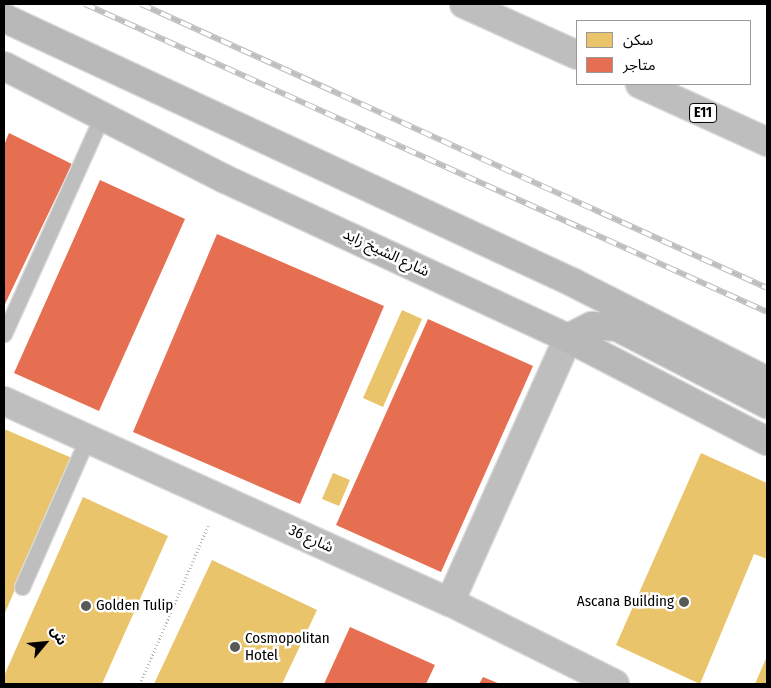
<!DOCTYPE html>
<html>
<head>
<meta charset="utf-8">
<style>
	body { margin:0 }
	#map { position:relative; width:771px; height:688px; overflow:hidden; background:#fff; font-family:"Fira Sans Condensed","Noto Sans Arabic",sans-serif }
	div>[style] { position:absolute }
	.homes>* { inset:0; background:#e9c46a }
	.shops>* { inset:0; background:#e76f51 }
	.path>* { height:3px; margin-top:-1.5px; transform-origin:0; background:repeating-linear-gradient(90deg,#b9b9b9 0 1px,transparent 0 3.5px) }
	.roads { filter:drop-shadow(1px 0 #dbdbdb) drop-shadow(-1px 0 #dbdbdb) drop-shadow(0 1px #dbdbdb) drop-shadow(0 -1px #dbdbdb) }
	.lane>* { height:15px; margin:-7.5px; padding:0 7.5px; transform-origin:7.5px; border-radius:7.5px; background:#bebebe }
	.street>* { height:28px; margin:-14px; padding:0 14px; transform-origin:14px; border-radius:14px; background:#bebebe }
	.secondary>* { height:28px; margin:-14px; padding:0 14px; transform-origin:14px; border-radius:14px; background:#b8b8b8 }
	.highway>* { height:28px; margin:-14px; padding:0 14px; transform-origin:14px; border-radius:14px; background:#bebebe }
	.rail>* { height:5.5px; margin-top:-2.75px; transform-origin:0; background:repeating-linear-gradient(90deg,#fff 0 11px,#bebebe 0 22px); box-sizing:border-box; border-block:1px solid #bebebe }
	.dots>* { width:14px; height:14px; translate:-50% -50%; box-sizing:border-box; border:2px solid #fff; border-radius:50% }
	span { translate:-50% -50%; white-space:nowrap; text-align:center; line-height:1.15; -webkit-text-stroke:5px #fff; paint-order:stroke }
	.shield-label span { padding:1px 4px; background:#fff; border:1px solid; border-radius:4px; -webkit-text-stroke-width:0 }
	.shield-label { font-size:14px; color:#000; font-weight:700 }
	.street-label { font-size:15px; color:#000 }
	.poi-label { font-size:15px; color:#000 }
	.right { translate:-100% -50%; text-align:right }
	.left { translate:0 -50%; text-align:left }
	.frame { position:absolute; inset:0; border:5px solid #000; pointer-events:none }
	.legend { position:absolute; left:576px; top:20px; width:175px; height:65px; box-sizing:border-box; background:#fff; border:1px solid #999; margin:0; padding:6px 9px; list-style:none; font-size:15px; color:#000 }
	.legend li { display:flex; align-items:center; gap:10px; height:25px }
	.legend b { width:25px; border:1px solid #999 }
	.north { position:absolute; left:20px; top:618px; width:50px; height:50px; -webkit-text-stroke:4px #fff; paint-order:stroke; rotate:62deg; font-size:14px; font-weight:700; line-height:20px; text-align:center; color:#000 }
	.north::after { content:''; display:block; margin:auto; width:18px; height:22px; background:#000; clip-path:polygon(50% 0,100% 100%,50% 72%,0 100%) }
</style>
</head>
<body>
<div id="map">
	<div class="homes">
		<div style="clip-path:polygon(402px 310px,422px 319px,383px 407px,363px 398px)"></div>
		<div style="clip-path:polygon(4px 429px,72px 458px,4px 615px)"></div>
		<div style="clip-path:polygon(701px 453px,767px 483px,767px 559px,754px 554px,700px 684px,616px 645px)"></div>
		<div style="clip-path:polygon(333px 473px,350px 480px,339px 506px,322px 499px)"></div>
		<div style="clip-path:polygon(83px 497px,168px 536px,102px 684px,4px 684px,4px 676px)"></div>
		<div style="clip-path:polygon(212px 560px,317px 610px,282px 684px,154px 684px)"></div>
		<div style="clip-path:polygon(767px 656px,767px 684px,755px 684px)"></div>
	</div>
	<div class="shops">
		<div style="clip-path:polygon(9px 133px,72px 164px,4px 306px,4px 145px)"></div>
		<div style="clip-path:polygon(100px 180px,185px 219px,99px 411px,14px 373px)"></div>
		<div style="clip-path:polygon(217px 234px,384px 306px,300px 504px,133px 432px)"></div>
		<div style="clip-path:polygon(428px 319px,533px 366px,441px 572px,336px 525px)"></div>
		<div style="clip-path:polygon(350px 627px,435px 665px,426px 684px,324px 684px)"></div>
		<div style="clip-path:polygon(483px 677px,500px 684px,479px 684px)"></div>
	</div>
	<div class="path">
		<div style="left:140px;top:684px;width:174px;rotate:-66.7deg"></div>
	</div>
	<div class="roads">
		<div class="lane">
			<div style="left:4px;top:334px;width:239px;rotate:-65.8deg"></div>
			<div style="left:22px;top:587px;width:162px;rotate:-66.3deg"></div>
		</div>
		<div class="street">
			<div style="left:4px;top:401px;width:489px;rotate:24.3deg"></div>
			<div style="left:450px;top:602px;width:184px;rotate:26.4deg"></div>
			<div style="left:450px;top:602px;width:289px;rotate:-65.9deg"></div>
		</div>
		<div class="secondary">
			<div style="left:4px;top:18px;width:629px;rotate:24.93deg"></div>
			<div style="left:574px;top:283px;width:216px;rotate:26.9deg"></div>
			<div style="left:4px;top:66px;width:248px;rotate:27.1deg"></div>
			<div style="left:225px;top:179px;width:378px;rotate:24.9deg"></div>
			<div style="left:568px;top:338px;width:224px;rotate:27.4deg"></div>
			<div style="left:568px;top:338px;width:27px;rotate:-27deg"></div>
			<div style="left:592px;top:326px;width:25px;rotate:2deg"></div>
			<div style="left:617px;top:327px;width:169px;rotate:27.2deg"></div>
		</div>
		<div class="highway">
			<div style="left:464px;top:4px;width:124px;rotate:24.3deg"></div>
			<div style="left:640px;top:84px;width:140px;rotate:24.5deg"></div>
		</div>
	</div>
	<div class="rail">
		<div style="left:85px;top:4px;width:748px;rotate:24.3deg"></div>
		<div style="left:141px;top:4px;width:687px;rotate:24.4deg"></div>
	</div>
	<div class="dots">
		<div style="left:684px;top:602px;background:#595959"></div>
		<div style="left:86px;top:606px;background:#595959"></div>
		<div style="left:235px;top:647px;background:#595959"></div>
	</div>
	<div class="shield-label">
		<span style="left:703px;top:113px">E11</span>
	</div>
	<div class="street-label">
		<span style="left:386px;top:253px;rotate:25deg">شارع الشيخ زايد</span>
		<span style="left:311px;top:539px;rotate:24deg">شارع 36</span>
	</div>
	<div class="poi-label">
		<span class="right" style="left:674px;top:602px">Ascana Building</span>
		<span class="left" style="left:96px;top:606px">Golden Tulip</span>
		<span class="left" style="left:245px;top:647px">Cosmopolitan<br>Hotel</span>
	</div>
	<div class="frame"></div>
	<ul class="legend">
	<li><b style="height:14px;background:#e9c46a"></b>سكن</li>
	<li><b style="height:14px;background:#e76f51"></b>متاجر</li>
	</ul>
	<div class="north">ش</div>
</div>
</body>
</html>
